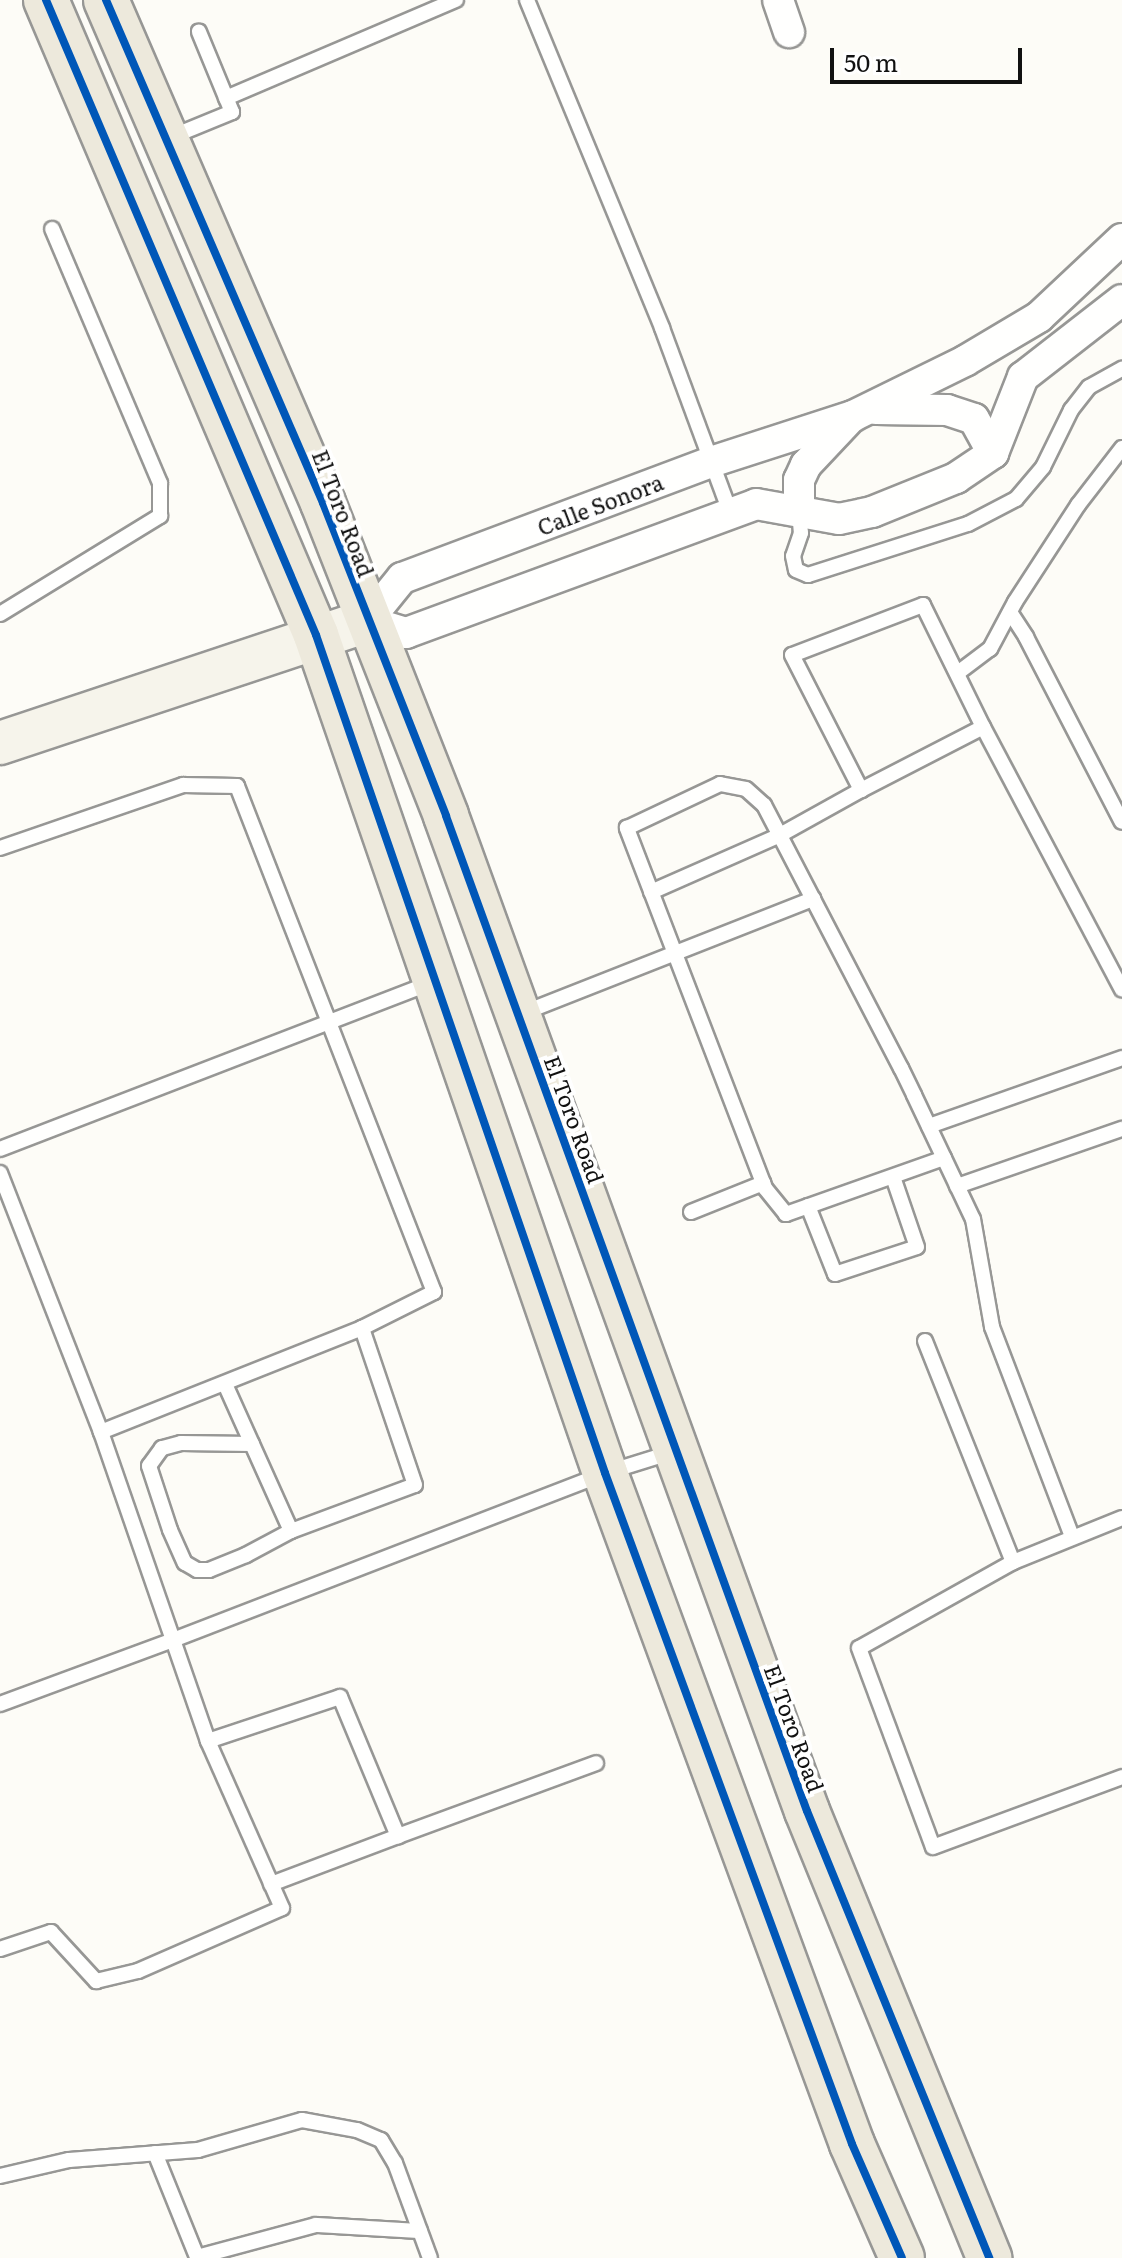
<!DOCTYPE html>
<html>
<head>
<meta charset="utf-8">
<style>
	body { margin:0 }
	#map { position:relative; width:1122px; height:2258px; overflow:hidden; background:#fdfcf7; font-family:Literata,serif }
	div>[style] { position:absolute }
	.roads { filter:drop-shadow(2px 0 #979795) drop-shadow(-2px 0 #979795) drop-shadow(0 2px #979795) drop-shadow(0 -2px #979795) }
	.lane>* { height:14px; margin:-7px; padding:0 7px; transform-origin:7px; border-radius:7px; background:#fffffe }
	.street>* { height:30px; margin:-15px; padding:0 15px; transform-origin:15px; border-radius:15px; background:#fffffe }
	.secondary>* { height:42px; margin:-21px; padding:0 21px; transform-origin:21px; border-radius:21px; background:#f6f4eb }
	.primary>* { height:44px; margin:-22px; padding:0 22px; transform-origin:22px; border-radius:22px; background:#ede9dc }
	.cycleway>* { height:8px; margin:-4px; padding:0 4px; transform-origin:4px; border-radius:4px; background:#0057b8 }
	span { translate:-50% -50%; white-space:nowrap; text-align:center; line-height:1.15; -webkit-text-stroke:8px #fff; paint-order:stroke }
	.street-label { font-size:22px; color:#111 }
	.scale { position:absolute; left:830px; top:48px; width:192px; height:36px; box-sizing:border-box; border:4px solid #111; border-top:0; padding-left:10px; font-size:24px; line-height:28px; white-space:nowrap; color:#111; -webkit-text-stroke:6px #fff; paint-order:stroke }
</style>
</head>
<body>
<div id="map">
	<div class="roads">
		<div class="lane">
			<div style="left:527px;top:0;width:355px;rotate:67.6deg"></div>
			<div style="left:662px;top:328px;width:199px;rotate:69.7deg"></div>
			<div style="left:226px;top:98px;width:250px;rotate:-23.1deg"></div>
			<div style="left:171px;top:137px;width:66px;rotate:-22.3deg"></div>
			<div style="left:232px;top:112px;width:87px;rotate:-112.4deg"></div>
			<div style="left:799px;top:511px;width:22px;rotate:85deg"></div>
			<div style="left:801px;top:533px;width:24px;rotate:109deg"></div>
			<div style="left:793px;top:556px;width:14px;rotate:78deg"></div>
			<div style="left:796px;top:570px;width:13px;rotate:23deg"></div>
			<div style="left:808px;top:575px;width:168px;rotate:-17.7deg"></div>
			<div style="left:968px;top:524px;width:54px;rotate:-27.5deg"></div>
			<div style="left:1016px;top:499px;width:42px;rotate:-49.8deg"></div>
			<div style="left:1043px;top:467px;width:64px;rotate:-63.8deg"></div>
			<div style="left:1071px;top:410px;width:29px;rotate:-52deg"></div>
			<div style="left:1089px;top:387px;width:38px;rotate:-29deg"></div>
			<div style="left:1010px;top:612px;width:30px;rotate:57deg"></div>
			<div style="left:1026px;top:637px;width:208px;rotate:62.6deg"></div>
			<div style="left:0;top:614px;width:188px;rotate:-31.5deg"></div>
			<div style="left:160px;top:516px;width:33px;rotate:-90deg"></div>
			<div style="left:160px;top:483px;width:276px;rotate:-113deg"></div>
			<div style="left:959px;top:672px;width:39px;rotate:-37deg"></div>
			<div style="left:990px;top:649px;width:53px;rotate:-62deg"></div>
			<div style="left:1015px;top:602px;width:116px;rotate:-57deg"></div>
			<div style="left:1078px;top:505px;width:72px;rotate:-52.3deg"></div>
			<div style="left:983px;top:727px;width:136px;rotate:-116.2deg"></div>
			<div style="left:923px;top:605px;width:140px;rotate:159.1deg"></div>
			<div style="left:792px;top:655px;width:152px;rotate:62.9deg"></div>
			<div style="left:861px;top:790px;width:137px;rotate:-27.3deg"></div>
			<div style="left:983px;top:727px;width:297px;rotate:62.1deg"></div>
			<div style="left:0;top:848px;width:194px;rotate:-19deg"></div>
			<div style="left:183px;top:785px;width:54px;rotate:1.1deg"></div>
			<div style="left:237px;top:786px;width:543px;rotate:68.73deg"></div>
			<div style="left:434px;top:1292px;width:80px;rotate:153.4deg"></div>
			<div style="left:362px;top:1328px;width:281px;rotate:158.3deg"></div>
			<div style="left:101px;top:1432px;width:278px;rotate:-111.3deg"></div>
			<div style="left:651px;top:892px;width:141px;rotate:-23.8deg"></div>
			<div style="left:780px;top:835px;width:93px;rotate:-29.1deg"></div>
			<div style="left:523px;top:1013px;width:312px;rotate:-21.5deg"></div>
			<div style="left:929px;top:1126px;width:205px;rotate:-19.4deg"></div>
			<div style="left:0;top:1149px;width:462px;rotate:-21.1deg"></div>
			<div style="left:944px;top:1158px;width:168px;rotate:160.5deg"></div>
			<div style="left:786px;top:1214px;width:33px;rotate:-129deg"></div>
			<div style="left:765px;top:1188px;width:386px;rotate:-111deg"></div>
			<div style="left:627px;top:828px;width:103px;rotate:-25.3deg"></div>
			<div style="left:720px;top:784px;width:26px;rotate:11deg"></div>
			<div style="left:746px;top:789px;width:24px;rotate:42deg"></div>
			<div style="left:764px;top:805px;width:297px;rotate:62.5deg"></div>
			<div style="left:901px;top:1068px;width:30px;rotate:64deg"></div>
			<div style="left:914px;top:1095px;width:137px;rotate:64.6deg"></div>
			<div style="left:973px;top:1219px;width:110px;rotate:80deg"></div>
			<div style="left:992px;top:1327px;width:224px;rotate:69.1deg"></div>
			<div style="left:957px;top:1186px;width:175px;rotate:-19.1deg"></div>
			<div style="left:808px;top:1206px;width:73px;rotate:68.3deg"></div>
			<div style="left:835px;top:1274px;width:86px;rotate:-18.2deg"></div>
			<div style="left:917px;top:1247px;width:74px;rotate:-108.9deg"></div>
			<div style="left:691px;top:1212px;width:78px;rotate:-21.9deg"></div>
			<div style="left:925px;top:1341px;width:238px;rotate:68.3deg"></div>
			<div style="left:225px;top:1384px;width:161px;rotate:65.8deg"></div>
			<div style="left:291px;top:1531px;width:132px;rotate:-20.4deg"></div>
			<div style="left:415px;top:1485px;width:166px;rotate:-108.7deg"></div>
			<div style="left:252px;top:1444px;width:71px;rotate:-179.2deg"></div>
			<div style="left:181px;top:1443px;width:20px;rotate:165deg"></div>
			<div style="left:162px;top:1448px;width:22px;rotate:126deg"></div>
			<div style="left:149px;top:1466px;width:67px;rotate:71.8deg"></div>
			<div style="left:170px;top:1530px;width:36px;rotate:66deg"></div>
			<div style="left:185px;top:1563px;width:14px;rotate:30deg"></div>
			<div style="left:197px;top:1570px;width:12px"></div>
			<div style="left:209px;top:1570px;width:40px;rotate:-22deg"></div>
			<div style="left:246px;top:1555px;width:51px;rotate:-28.1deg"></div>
			<div style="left:1122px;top:1518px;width:118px;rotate:158deg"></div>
			<div style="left:1013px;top:1562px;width:176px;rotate:150.8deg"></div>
			<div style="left:859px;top:1648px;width:212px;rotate:69.6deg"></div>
			<div style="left:933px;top:1847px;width:202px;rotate:-20.3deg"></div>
			<div style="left:0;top:1704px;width:184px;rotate:-20.3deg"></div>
			<div style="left:173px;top:1640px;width:220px;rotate:-109.1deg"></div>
			<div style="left:208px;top:1741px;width:139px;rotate:-18.4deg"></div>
			<div style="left:340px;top:1697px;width:151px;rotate:67.4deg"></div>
			<div style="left:398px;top:1836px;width:211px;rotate:-20.2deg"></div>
			<div style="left:271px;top:1884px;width:136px;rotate:-20.7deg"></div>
			<div style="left:0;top:1949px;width:54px;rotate:-18.4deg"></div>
			<div style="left:51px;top:1932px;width:67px;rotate:47.4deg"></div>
			<div style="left:96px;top:1981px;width:43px;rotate:-13.4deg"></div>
			<div style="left:138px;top:1971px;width:157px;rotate:-23.6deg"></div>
			<div style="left:282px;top:1908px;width:183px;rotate:-113.9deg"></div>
			<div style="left:208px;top:1741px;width:107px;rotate:-109.1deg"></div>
			<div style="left:173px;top:1640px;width:463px;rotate:-21.1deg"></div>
			<div style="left:605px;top:1473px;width:71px;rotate:-17.2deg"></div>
			<div style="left:155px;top:2153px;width:112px;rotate:68deg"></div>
			<div style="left:197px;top:2257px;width:123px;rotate:-15.1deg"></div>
			<div style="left:316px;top:2225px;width:104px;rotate:3.3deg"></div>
			<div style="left:0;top:2176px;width:71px;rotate:-13.1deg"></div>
			<div style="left:69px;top:2160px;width:129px;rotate:-4.4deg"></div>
			<div style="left:198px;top:2150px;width:108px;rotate:-16.1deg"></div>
			<div style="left:302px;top:2120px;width:56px;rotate:10.3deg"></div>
			<div style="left:357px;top:2130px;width:26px;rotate:23deg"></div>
			<div style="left:381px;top:2140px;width:27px;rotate:59deg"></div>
			<div style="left:395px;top:2163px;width:101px;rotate:69.8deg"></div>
		</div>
		<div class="street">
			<div style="left:778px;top:0;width:34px;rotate:71deg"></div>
			<div style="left:1122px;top:239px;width:114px;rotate:136.8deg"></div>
			<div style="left:1039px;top:317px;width:86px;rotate:149.3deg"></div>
			<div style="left:965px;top:361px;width:125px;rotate:153.8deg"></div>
			<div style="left:853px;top:416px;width:149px;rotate:162.1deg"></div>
			<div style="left:711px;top:462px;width:330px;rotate:159.4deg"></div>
			<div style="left:402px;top:578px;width:55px;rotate:129.1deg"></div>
			<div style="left:367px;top:621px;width:41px;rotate:17.1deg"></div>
			<div style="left:406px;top:633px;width:373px;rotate:-20.2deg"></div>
			<div style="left:756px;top:504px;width:84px;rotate:10.2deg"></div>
			<div style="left:839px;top:519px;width:34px;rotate:-12deg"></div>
			<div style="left:872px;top:512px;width:91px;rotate:-22deg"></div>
			<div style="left:956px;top:478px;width:45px;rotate:-34deg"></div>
			<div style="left:993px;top:453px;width:82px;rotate:-68.5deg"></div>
			<div style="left:1023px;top:377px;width:125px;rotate:-37.9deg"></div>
			<div style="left:876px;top:409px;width:71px;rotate:0.8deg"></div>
			<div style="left:947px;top:410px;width:28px;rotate:18deg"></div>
			<div style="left:974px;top:419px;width:39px;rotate:61deg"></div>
			<div style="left:799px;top:511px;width:31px;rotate:-90deg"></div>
			<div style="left:799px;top:480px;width:17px;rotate:-65deg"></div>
			<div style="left:806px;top:465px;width:66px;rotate:-46.8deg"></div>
		</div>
		<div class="secondary">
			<div style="left:0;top:743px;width:387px;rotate:-18.4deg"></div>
		</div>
		<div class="primary">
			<div style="left:46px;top:0;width:690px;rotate:66.96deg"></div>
			<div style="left:316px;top:635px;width:886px;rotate:70.97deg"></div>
			<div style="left:605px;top:1473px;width:715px;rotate:69.79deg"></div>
			<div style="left:852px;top:2144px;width:124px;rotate:66.3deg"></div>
			<div style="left:106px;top:0;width:548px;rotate:66.66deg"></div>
			<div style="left:323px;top:503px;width:336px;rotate:68.5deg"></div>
			<div style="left:446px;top:816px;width:1058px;rotate:70.06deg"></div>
			<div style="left:807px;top:1811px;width:483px;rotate:67.8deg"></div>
		</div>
	</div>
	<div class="cycleway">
		<div style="left:46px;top:0;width:690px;rotate:66.96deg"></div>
		<div style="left:316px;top:635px;width:886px;rotate:70.97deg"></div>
		<div style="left:605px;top:1473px;width:715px;rotate:69.79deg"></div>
		<div style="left:852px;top:2144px;width:124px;rotate:66.3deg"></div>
		<div style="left:106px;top:0;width:548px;rotate:66.66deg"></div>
		<div style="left:323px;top:503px;width:336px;rotate:68.5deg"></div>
		<div style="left:446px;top:816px;width:1058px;rotate:70.06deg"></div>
		<div style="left:807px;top:1811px;width:483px;rotate:67.8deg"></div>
	</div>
	<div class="street-label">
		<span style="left:600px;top:504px;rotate:-21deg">Calle Sonora</span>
		<span style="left:344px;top:513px;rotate:69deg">El Toro Road</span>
		<span style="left:575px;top:1119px;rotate:70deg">El Toro Road</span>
		<span style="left:795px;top:1728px;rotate:70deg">El Toro Road</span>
	</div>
	<div class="scale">50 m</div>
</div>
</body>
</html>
